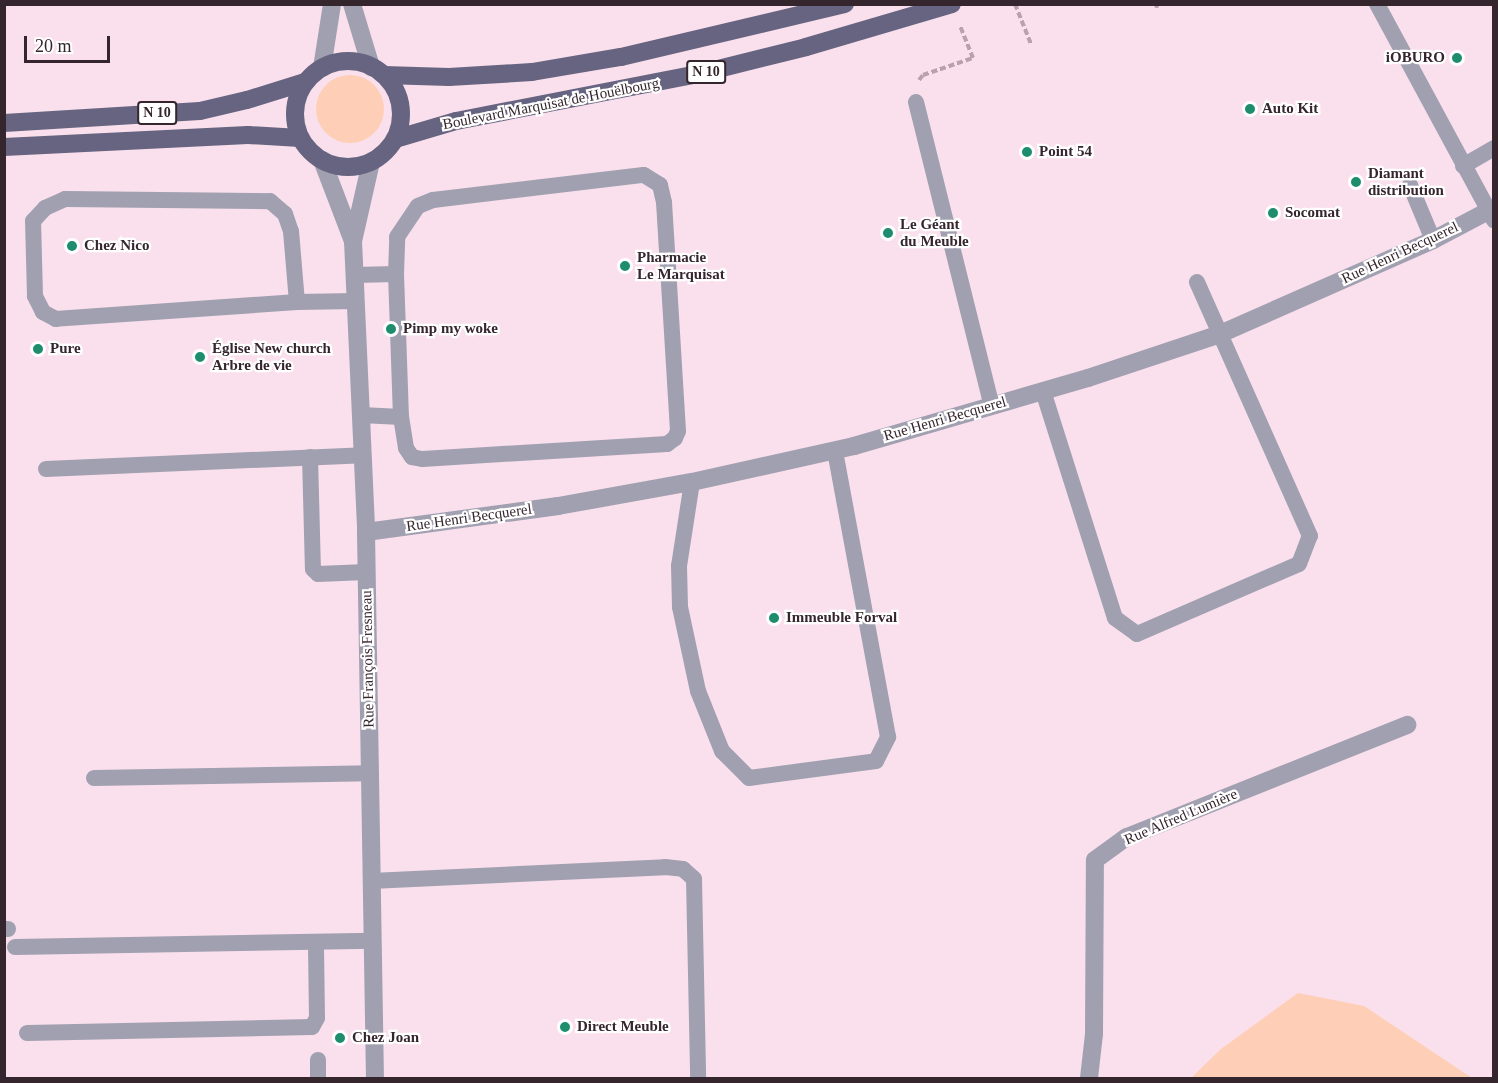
<!DOCTYPE html>
<html>
<head>
<meta charset="utf-8">
<style>
	body { margin:0 }
	#map { position:relative; width:1498px; height:1083px; overflow:hidden; background:#fae0ec; font-family:Georgia,serif }
	div>[style] { position:absolute }
	.green>* { inset:0; background:#feceb6 }
	.round { border-radius:50% }
	.path>* { height:4px; margin-top:-2px; transform-origin:0; background:repeating-linear-gradient(90deg,#b8a1ac 0 6px,transparent 0 9px) }
	.lane>* { height:16px; margin:-8px; padding:0 8px; transform-origin:8px; border-radius:8px; background:#a1a0b1 }
	.street>* { height:18px; margin:-9px; padding:0 9px; transform-origin:9px; border-radius:9px; background:#a1a0b1 }
	.primary>* { height:18px; margin:-9px; padding:0 9px; transform-origin:9px; border-radius:9px; background:#666481 }
	.primary>.ring { margin:-9px; padding:0; box-sizing:content-box; background:none; border:18px solid #666481; border-radius:50% }
	.dots>* { width:16px; height:16px; translate:-50% -50%; box-sizing:border-box; border:3px solid #fff; border-radius:50% }
	span { translate:-50% -50%; white-space:nowrap; text-align:center; line-height:1.15; -webkit-text-stroke:4.5px #fff; paint-order:stroke }
	.shield-label span { padding:2px 4px; background:#fff; border:2px solid; border-radius:4px; -webkit-text-stroke-width:0 }
	.shield-label { font-size:14px; color:#35252d; font-weight:700 }
	.poi-label { font-size:15px; color:#35252d; font-weight:700 }
	.right { translate:-100% -50%; text-align:right }
	.left { translate:0 -50%; text-align:left }
	.street-label { font-size:15px; color:#35252d }
	.frame { position:absolute; inset:0; border:6px solid #35252d; pointer-events:none }
	.scale { position:absolute; left:24px; top:36px; width:86px; height:27px; box-sizing:border-box; border:3px solid #35252d; border-top:0; padding-left:8px; font-size:18px; line-height:21px; white-space:nowrap; color:#35252d; -webkit-text-stroke:4px #fff; paint-order:stroke }
</style>
</head>
<body>
<div id="map">
	<div class="green">
		<div class="round" style="left:316px;top:75px;width:68px;height:68px"></div>
		<div style="clip-path:polygon(1298px 993px,1364px 1006px,1472px 1078px,1191px 1078px,1221px 1049px)"></div>
	</div>
	<div class="path">
		<div style="left:1015px;top:4px;width:43px;rotate:68.2deg"></div>
		<div style="left:1156px;top:4px;width:4px;rotate:76deg"></div>
		<div style="left:919px;top:80px;width:6px;rotate:-51deg"></div>
		<div style="left:923px;top:75px;width:53px;rotate:-18.8deg"></div>
		<div style="left:973px;top:58px;width:35px;rotate:-112deg"></div>
	</div>
	<div class="lane">
		<div style="left:1377px;top:4px;width:246px;rotate:61.6deg"></div>
		<div style="left:916px;top:102px;width:313px;rotate:76deg"></div>
		<div style="left:1463px;top:166px;width:36px;rotate:-30deg"></div>
		<div style="left:1410px;top:185px;width:60px;rotate:67.3deg"></div>
		<div style="left:396px;top:274px;width:143px;rotate:88deg"></div>
		<div style="left:354px;top:275px;width:42px;rotate:-1.4deg"></div>
		<div style="left:396px;top:274px;width:37px;rotate:-88deg"></div>
		<div style="left:397px;top:237px;width:37px;rotate:-56deg"></div>
		<div style="left:418px;top:206px;width:16px;rotate:-22deg"></div>
		<div style="left:433px;top:200px;width:212px;rotate:-6.8deg"></div>
		<div style="left:644px;top:175px;width:19px;rotate:32deg"></div>
		<div style="left:660px;top:185px;width:17px;rotate:77deg"></div>
		<div style="left:664px;top:202px;width:229px;rotate:86.5deg"></div>
		<div style="left:678px;top:431px;width:8px;rotate:113deg"></div>
		<div style="left:675px;top:438px;width:10px;rotate:143deg"></div>
		<div style="left:667px;top:444px;width:245px;rotate:176.5deg"></div>
		<div style="left:422px;top:459px;width:10px;rotate:-169deg"></div>
		<div style="left:412px;top:457px;width:11px;rotate:-124deg"></div>
		<div style="left:406px;top:448px;width:31px;rotate:-99deg"></div>
		<div style="left:401px;top:417px;width:40px;rotate:-177.1deg"></div>
		<div style="left:297px;top:302px;width:242px;rotate:176deg"></div>
		<div style="left:56px;top:319px;width:15px;rotate:-152deg"></div>
		<div style="left:43px;top:312px;width:18px;rotate:-117deg"></div>
		<div style="left:35px;top:296px;width:75px;rotate:-91.5deg"></div>
		<div style="left:33px;top:221px;width:18px;rotate:-47deg"></div>
		<div style="left:45px;top:208px;width:22px;rotate:-24deg"></div>
		<div style="left:65px;top:199px;width:205px;rotate:0.6deg"></div>
		<div style="left:270px;top:201px;width:20px;rotate:41deg"></div>
		<div style="left:285px;top:214px;width:18px;rotate:71deg"></div>
		<div style="left:291px;top:231px;width:71px;rotate:85.2deg"></div>
		<div style="left:297px;top:302px;width:59px;rotate:-1deg"></div>
		<div style="left:1043px;top:391px;width:238px;rotate:72.4deg"></div>
		<div style="left:1115px;top:618px;width:27px;rotate:36deg"></div>
		<div style="left:1137px;top:634px;width:176px;rotate:-23.4deg"></div>
		<div style="left:1299px;top:564px;width:30px;rotate:-69deg"></div>
		<div style="left:1310px;top:536px;width:278px;rotate:-114deg"></div>
		<div style="left:310px;top:457px;width:112px;rotate:88.5deg"></div>
		<div style="left:313px;top:569px;width:7px;rotate:45deg"></div>
		<div style="left:318px;top:574px;width:48px;rotate:-2.4deg"></div>
		<div style="left:46px;top:469px;width:317px;rotate:-2.5deg"></div>
		<div style="left:692px;top:482px;width:85px;rotate:98.8deg"></div>
		<div style="left:679px;top:566px;width:41px;rotate:88.6deg"></div>
		<div style="left:680px;top:607px;width:86px;rotate:77.9deg"></div>
		<div style="left:698px;top:691px;width:65px;rotate:68.2deg"></div>
		<div style="left:722px;top:751px;width:38px;rotate:45deg"></div>
		<div style="left:749px;top:778px;width:128px;rotate:-7.6deg"></div>
		<div style="left:876px;top:761px;width:27px;rotate:-63deg"></div>
		<div style="left:888px;top:737px;width:292px;rotate:-100.5deg"></div>
		<div style="left:94px;top:778px;width:276px;rotate:-1deg"></div>
		<div style="left:371px;top:881px;width:294px;rotate:-2.7deg"></div>
		<div style="left:665px;top:867px;width:18px;rotate:6deg"></div>
		<div style="left:683px;top:869px;width:15px;rotate:42deg"></div>
		<div style="left:694px;top:879px;width:199px;rotate:88.8deg"></div>
		<div style="left:4px;top:929px;width:4px"></div>
		<div style="left:15px;top:947px;width:358px;rotate:-1deg"></div>
		<div style="left:27px;top:1033px;width:285px;rotate:-1.2deg"></div>
		<div style="left:312px;top:1027px;width:10px;rotate:-61deg"></div>
		<div style="left:317px;top:1018px;width:75px;rotate:-90.8deg"></div>
		<div style="left:318px;top:1060px;width:18px;rotate:90deg"></div>
	</div>
	<div class="street">
		<div style="left:352px;top:4px;width:66px;rotate:73.2deg"></div>
		<div style="left:322px;top:68px;width:65px;rotate:-81.1deg"></div>
		<div style="left:322px;top:160px;width:87px;rotate:69.1deg"></div>
		<div style="left:371px;top:162px;width:81px;rotate:102.8deg"></div>
		<div style="left:353px;top:241px;width:291px;rotate:87.4deg"></div>
		<div style="left:366px;top:532px;width:546px;rotate:89.06deg"></div>
		<div style="left:366px;top:532px;width:194px;rotate:-7.7deg"></div>
		<div style="left:558px;top:506px;width:136px;rotate:-10.2deg"></div>
		<div style="left:692px;top:482px;width:166px;rotate:-12.5deg"></div>
		<div style="left:854px;top:446px;width:244px;rotate:-16.2deg"></div>
		<div style="left:1088px;top:378px;width:139px;rotate:-18.4deg"></div>
		<div style="left:1220px;top:334px;width:233px;rotate:-23.8deg"></div>
		<div style="left:1433px;top:240px;width:69px;rotate:-27.7deg"></div>
		<div style="left:1089px;top:1078px;width:44px;rotate:-83.5deg"></div>
		<div style="left:1094px;top:1034px;width:174px;rotate:-89.7deg"></div>
		<div style="left:1095px;top:860px;width:39px;rotate:-36deg"></div>
		<div style="left:1127px;top:837px;width:302px;rotate:-21.8deg"></div>
	</div>
	<div class="primary">
		<div class="ring" style="left:295px;top:61px;width:88px;height:88px"></div>
		<div style="left:384px;top:75px;width:65px;rotate:1.8deg"></div>
		<div style="left:449px;top:77px;width:83px;rotate:-3.4deg"></div>
		<div style="left:532px;top:72px;width:90px;rotate:-9.6deg"></div>
		<div style="left:621px;top:57px;width:230px;rotate:-13.3deg"></div>
		<div style="left:4px;top:123px;width:196px;rotate:-3.5deg"></div>
		<div style="left:200px;top:111px;width:48px;rotate:-13.2deg"></div>
		<div style="left:247px;top:100px;width:61px;rotate:-17.2deg"></div>
		<div style="left:395px;top:139px;width:64px;rotate:-16.4deg"></div>
		<div style="left:456px;top:121px;width:247px;rotate:-11deg"></div>
		<div style="left:698px;top:74px;width:111px;rotate:-14deg"></div>
		<div style="left:806px;top:47px;width:152px;rotate:-16.4deg"></div>
		<div style="left:4px;top:147px;width:244px;rotate:-2.8deg"></div>
		<div style="left:248px;top:135px;width:52px;rotate:3.3deg"></div>
	</div>
	<div class="dots">
		<div style="left:1457px;top:58px;background:#1e8d6d"></div>
		<div style="left:1250px;top:109px;background:#1e8d6d"></div>
		<div style="left:1027px;top:152px;background:#1e8d6d"></div>
		<div style="left:1356px;top:182px;background:#1e8d6d"></div>
		<div style="left:1273px;top:213px;background:#1e8d6d"></div>
		<div style="left:888px;top:233px;background:#1e8d6d"></div>
		<div style="left:72px;top:246px;background:#1e8d6d"></div>
		<div style="left:625px;top:266px;background:#1e8d6d"></div>
		<div style="left:391px;top:329px;background:#1e8d6d"></div>
		<div style="left:38px;top:349px;background:#1e8d6d"></div>
		<div style="left:200px;top:357px;background:#1e8d6d"></div>
		<div style="left:774px;top:618px;background:#1e8d6d"></div>
		<div style="left:565px;top:1027px;background:#1e8d6d"></div>
		<div style="left:340px;top:1038px;background:#1e8d6d"></div>
	</div>
	<div class="shield-label">
		<span style="left:706px;top:72px">N 10</span>
		<span style="left:157px;top:113px">N 10</span>
	</div>
	<div class="poi-label">
		<span class="right" style="left:1445px;top:58px">iOBURO</span>
		<span class="left" style="left:1262px;top:109px">Auto Kit</span>
		<span class="left" style="left:1039px;top:152px">Point 54</span>
		<span class="left" style="left:1368px;top:182px">Diamant<br>distribution</span>
		<span class="left" style="left:1285px;top:213px">Socomat</span>
		<span class="left" style="left:900px;top:233px">Le Géant<br>du Meuble</span>
		<span class="left" style="left:84px;top:246px">Chez Nico</span>
		<span class="left" style="left:637px;top:266px">Pharmacie<br>Le Marquisat</span>
		<span class="left" style="left:403px;top:329px">Pimp my woke</span>
		<span class="left" style="left:212px;top:357px">Église New church<br>Arbre de vie</span>
		<span class="left" style="left:50px;top:349px">Pure</span>
		<span class="left" style="left:786px;top:618px">Immeuble Forval</span>
		<span class="left" style="left:577px;top:1027px">Direct Meuble</span>
		<span class="left" style="left:352px;top:1038px">Chez Joan</span>
	</div>
	<div class="street-label">
		<span style="left:551px;top:104px;rotate:-11deg">Boulevard Marquisat de Houëlbourg</span>
		<span style="left:1400px;top:253px;rotate:-25deg">Rue Henri Becquerel</span>
		<span style="left:945px;top:419px;rotate:-16deg">Rue Henri Becquerel</span>
		<span style="left:469px;top:518px;rotate:-8deg">Rue Henri Becquerel</span>
		<span style="left:368px;top:659px;rotate:-91deg">Rue François Fresneau</span>
		<span style="left:1181px;top:817px;rotate:-23deg">Rue Alfred Lumière</span>
	</div>
	<div class="frame"></div>
	<div class="scale">20 m</div>
</div>
</body>
</html>
